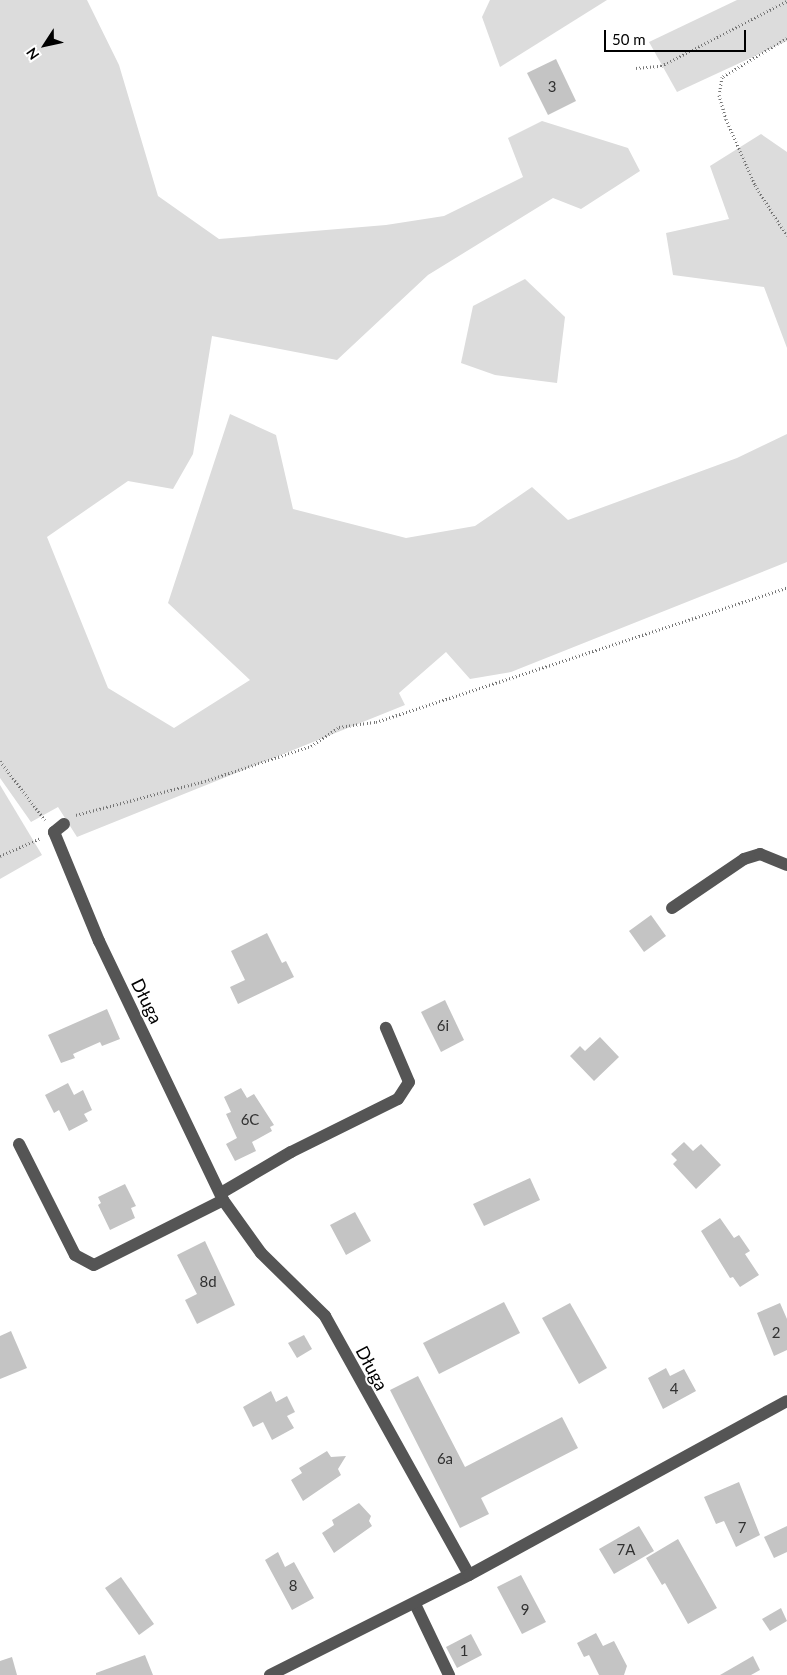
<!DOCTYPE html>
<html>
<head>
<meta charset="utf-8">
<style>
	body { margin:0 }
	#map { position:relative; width:787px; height:1675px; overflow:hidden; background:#fff; font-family:Lato,sans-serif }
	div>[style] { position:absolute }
	.green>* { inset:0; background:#dcdcdc }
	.building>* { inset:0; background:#c4c4c4 }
	.path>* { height:3px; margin-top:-1.5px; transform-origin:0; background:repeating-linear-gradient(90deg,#777 0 1px,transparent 0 3.5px) }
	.minor>* { height:12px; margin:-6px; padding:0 6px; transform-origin:6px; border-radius:6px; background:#555 }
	span { translate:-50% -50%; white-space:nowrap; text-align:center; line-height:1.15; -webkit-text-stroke:4px #fff; paint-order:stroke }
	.number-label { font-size:15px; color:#313131 }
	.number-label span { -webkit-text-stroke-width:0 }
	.street-label { font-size:18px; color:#000 }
	.north { position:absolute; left:20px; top:20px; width:50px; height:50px; -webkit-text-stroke:4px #fff; paint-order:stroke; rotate:235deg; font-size:14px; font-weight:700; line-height:20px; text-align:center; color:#000 }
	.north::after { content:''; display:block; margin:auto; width:18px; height:22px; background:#000; clip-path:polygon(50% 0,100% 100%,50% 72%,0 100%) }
	.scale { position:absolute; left:604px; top:30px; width:142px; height:22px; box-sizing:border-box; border:2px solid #000; border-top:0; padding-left:6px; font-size:15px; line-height:18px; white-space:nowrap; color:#000; -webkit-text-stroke:4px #fff; paint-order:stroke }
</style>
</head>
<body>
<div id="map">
	<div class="green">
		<div style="clip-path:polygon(0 0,87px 0,119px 65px,158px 196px,219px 239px,386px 225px,444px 216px,523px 177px,508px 138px,542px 121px,628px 148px,640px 171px,581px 209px,553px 198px,428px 275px,337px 360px,212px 336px,193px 454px,173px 489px,128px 481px,47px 537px,108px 688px,174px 728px,250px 680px,168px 603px,230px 414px,276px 435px,293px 509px,406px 538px,475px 526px,532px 487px,568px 520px,737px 458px,787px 434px,787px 562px,511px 672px,470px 679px,446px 652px,399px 693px,405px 705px,77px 837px,58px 807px,31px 822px,0 778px)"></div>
		<div style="clip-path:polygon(490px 0,607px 0,500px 67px,482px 17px)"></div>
		<div style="clip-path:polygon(737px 0,787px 0,787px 41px,677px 92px,649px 42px)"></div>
		<div style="clip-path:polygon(761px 134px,787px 152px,787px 348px,764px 287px,673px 275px,666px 233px,729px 219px,710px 166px)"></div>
		<div style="clip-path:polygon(525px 279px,565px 317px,557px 383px,495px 375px,461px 363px,473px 306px)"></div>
		<div style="clip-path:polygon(0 785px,42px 855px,0 879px)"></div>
	</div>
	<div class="building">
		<div style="clip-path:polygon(556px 59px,576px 101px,548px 115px,527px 73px)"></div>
		<div style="clip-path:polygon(651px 915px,666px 936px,644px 952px,629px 931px)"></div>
		<div style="clip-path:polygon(267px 933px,282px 963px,286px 961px,294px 977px,238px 1004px,230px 987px,245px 980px,231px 951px)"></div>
		<div style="clip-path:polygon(445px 1000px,464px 1040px,441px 1052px,421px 1012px)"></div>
		<div style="clip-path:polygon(107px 1009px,120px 1039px,102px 1046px,100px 1042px,73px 1054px,75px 1058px,61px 1063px,48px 1035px)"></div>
		<div style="clip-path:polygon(600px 1037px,619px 1057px,594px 1081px,570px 1056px,580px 1046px,585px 1051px)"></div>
		<div style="clip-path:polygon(68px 1083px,74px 1095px,83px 1090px,92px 1110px,84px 1114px,88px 1121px,69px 1131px,59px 1110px,54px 1113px,45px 1095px)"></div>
		<div style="clip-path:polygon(241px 1088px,247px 1098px,254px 1094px,274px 1125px,270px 1127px,272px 1131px,252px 1142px,256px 1151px,235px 1161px,226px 1144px,237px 1138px,226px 1114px,231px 1112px,224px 1097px)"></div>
		<div style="clip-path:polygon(684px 1142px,693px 1151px,701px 1144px,721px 1165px,696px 1189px,673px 1164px,677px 1160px,671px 1154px)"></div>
		<div style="clip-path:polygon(530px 1178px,540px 1200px,484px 1226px,473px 1204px)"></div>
		<div style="clip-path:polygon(125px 1184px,136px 1206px,131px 1208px,135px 1218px,110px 1230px,98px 1205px,101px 1203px,98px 1197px)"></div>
		<div style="clip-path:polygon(355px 1212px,371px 1241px,346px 1255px,330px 1225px)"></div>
		<div style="clip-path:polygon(720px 1218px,734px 1238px,739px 1235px,750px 1251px,745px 1254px,759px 1275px,740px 1287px,733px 1277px,730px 1278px,701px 1231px)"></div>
		<div style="clip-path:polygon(205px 1241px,235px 1305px,197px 1324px,185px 1300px,197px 1294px,177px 1255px)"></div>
		<div style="clip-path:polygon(504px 1302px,520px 1333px,439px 1374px,423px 1343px)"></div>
		<div style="clip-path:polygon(570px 1303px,607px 1368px,579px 1384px,542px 1318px)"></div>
		<div style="clip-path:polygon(780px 1303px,787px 1319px,787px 1350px,774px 1356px,757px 1313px)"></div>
		<div style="clip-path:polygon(11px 1331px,27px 1368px,0 1379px,0 1336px)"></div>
		<div style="clip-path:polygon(304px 1335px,312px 1349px,297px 1358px,288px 1343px)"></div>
		<div style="clip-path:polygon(666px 1368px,670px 1376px,684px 1369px,696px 1391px,663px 1409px,648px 1378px)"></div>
		<div style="clip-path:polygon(418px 1376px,465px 1467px,562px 1417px,578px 1448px,481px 1498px,489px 1514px,460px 1528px,390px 1390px)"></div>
		<div style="clip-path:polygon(271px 1391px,276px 1402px,287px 1396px,295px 1412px,287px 1416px,294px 1428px,272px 1440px,263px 1422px,253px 1427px,243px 1407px)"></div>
		<div style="clip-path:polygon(327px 1451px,331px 1457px,346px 1456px,338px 1469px,341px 1475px,303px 1501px,291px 1480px,302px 1473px,299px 1468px)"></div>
		<div style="clip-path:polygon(739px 1482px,760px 1535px,736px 1547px,724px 1521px,716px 1524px,704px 1497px)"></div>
		<div style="clip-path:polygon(359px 1503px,371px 1516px,369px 1521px,372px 1526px,334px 1553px,322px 1533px,334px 1525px,332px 1520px)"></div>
		<div style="clip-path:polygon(639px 1526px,654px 1551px,614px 1574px,599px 1549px)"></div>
		<div style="clip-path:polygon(787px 1526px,787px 1552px,774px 1558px,764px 1537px)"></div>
		<div style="clip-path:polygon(678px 1539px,717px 1608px,688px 1624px,665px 1583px,662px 1585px,646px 1558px)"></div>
		<div style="clip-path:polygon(278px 1552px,285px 1567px,294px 1562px,314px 1598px,292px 1610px,265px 1560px)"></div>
		<div style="clip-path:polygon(521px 1575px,546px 1622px,522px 1634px,497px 1587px)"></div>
		<div style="clip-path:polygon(121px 1577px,154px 1624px,139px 1635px,105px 1588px)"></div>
		<div style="clip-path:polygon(781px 1608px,787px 1621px,770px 1631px,762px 1619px)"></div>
		<div style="clip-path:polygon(596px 1633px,603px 1646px,614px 1641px,627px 1666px,624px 1675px,599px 1675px,589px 1655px,584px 1657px,577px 1643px)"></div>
		<div style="clip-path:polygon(471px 1634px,482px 1655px,457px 1668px,446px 1647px)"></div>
		<div style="clip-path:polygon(145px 1655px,153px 1675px,96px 1675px,96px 1673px)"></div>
		<div style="clip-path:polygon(753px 1656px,760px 1670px,751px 1675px,720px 1675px)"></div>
		<div style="clip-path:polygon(12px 1657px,17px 1675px,0 1675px,0 1661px)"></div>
	</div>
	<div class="path">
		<div style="left:787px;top:38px;width:76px;rotate:149deg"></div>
		<div style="left:722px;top:77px;width:18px;rotate:99deg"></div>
		<div style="left:719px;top:95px;width:25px;rotate:74deg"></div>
		<div style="left:726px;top:119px;width:72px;rotate:66.3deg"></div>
		<div style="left:755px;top:185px;width:60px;rotate:57.9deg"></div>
		<div style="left:636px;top:68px;width:25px;rotate:-5deg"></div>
		<div style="left:661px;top:66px;width:142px;rotate:-27.3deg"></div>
		<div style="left:0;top:761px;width:74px;rotate:52.7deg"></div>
		<div style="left:76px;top:815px;width:133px;rotate:-14.8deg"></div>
		<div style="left:205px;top:781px;width:112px;rotate:-18.3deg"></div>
		<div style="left:311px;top:746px;width:34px;rotate:-34deg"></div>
		<div style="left:339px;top:727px;width:37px;rotate:-8deg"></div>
		<div style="left:376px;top:722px;width:432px;rotate:-18.1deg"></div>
		<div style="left:0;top:856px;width:45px;rotate:-23.7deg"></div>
	</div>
	<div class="minor">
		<div style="left:64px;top:824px;width:13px;rotate:141deg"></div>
		<div style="left:54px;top:832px;width:118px;rotate:67.6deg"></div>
		<div style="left:99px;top:941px;width:287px;rotate:64.4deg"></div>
		<div style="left:223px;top:1200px;width:65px;rotate:54.4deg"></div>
		<div style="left:261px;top:1253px;width:90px;rotate:44.5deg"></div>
		<div style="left:325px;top:1316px;width:296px;rotate:60.9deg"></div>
		<div style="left:672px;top:908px;width:87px;rotate:-34.2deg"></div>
		<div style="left:744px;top:859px;width:17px;rotate:-17deg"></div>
		<div style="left:760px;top:854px;width:29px;rotate:22deg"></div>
		<div style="left:19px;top:1144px;width:124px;rotate:63.2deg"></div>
		<div style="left:75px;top:1255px;width:21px;rotate:28deg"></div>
		<div style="left:94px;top:1265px;width:144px;rotate:-26.7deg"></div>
		<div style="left:221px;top:1193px;width:81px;rotate:-30.4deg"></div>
		<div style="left:291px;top:1152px;width:119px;rotate:-26.4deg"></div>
		<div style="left:398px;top:1099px;width:20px;rotate:-57deg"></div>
		<div style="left:409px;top:1082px;width:59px;rotate:-113.1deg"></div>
		<div style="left:415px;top:1604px;width:79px;rotate:64.4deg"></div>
		<div style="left:270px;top:1675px;width:223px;rotate:-26.7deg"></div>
		<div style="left:469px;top:1575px;width:362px;rotate:-28.7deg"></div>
	</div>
	<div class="number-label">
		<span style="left:552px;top:87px">3</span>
		<span style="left:443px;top:1026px">6i</span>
		<span style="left:250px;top:1120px">6C</span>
		<span style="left:208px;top:1282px">8d</span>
		<span style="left:776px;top:1333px">2</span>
		<span style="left:674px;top:1389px">4</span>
		<span style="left:445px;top:1459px">6a</span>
		<span style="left:742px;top:1528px">7</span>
		<span style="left:626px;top:1550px">7A</span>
		<span style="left:293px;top:1586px">8</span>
		<span style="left:525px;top:1610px">9</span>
		<span style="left:464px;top:1651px">1</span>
	</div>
	<div class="street-label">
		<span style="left:147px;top:1001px;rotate:64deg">Długa</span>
		<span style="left:372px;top:1368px;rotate:62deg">Długa</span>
	</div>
	<div class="north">N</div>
	<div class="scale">50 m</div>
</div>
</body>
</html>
